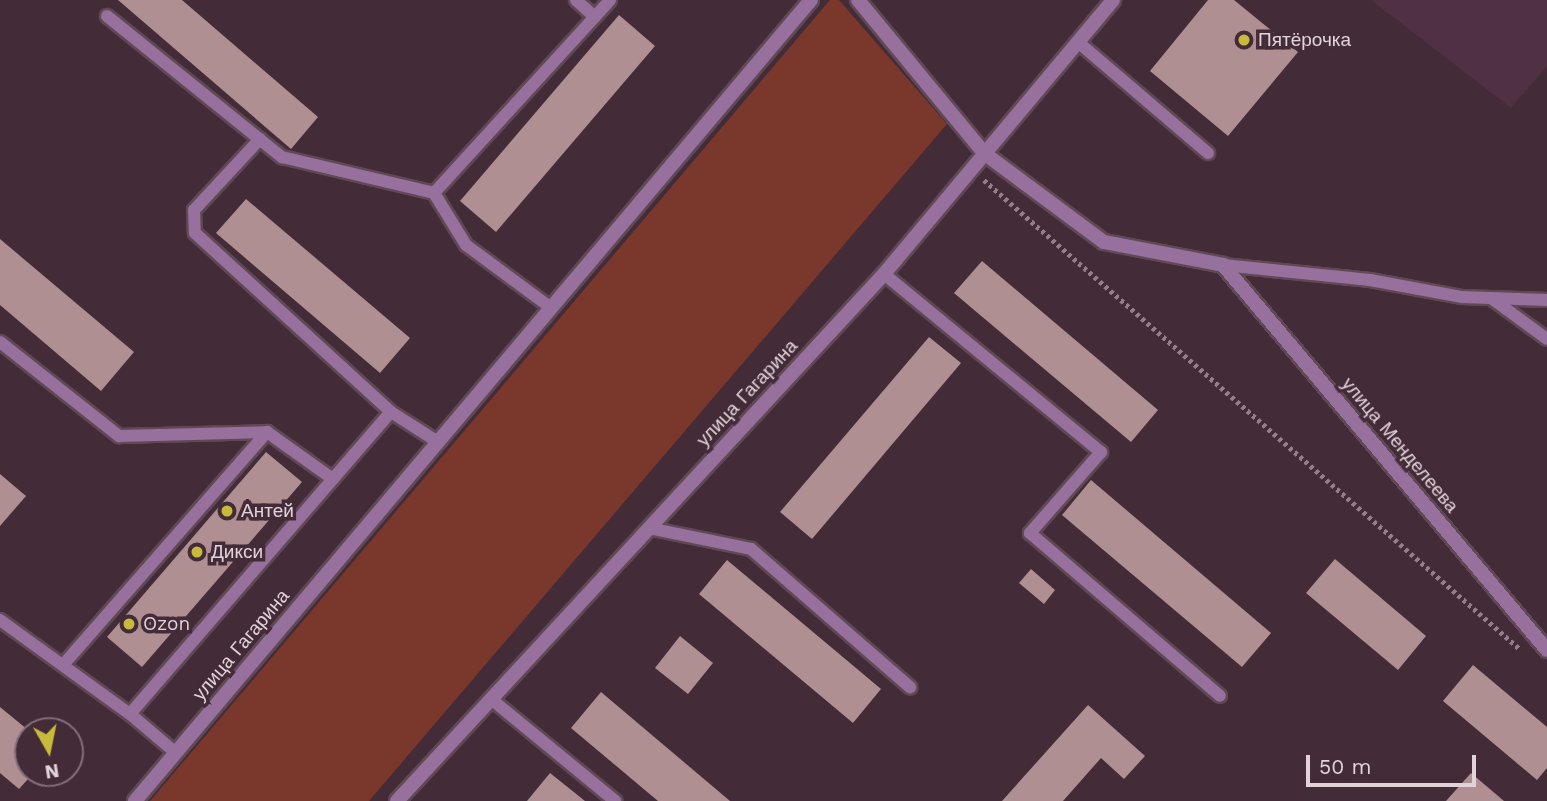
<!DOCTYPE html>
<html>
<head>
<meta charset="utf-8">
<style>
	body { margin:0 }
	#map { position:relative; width:1547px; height:801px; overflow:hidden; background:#432b38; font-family:"Work Sans",sans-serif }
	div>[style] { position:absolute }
	.built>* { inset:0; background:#503143 }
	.green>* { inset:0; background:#79382b }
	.building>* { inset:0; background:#b08f93 }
	.path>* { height:4.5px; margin-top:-2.25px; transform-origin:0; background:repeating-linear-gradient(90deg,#937f89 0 3.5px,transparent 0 7px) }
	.roads { filter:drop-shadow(2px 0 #604955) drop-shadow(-2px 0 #604955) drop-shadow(0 2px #604955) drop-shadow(0 -2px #604955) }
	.service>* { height:12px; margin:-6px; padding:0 6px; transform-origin:6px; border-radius:6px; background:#97709e }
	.minor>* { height:14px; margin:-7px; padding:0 7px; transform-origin:7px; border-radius:7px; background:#97709e }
	.tertiary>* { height:14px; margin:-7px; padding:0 7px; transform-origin:7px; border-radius:7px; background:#97709e }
	.dots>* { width:19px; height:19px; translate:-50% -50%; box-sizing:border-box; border:4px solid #432b38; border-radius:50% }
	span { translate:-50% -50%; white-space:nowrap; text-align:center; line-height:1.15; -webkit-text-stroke:7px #432b38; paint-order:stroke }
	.poi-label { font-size:19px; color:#e2d2da }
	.left { translate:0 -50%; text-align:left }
	.street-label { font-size:19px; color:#e2d2da }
	.north { position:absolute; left:14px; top:717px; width:70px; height:70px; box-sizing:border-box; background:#432b38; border:2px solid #836e79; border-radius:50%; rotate:171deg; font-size:19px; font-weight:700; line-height:28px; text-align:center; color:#e2d2da }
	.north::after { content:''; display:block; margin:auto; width:24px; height:32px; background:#c8bb3b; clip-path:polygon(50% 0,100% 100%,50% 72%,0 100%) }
	.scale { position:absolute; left:1306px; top:755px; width:170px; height:32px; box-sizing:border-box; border:4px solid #e2d2da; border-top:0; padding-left:9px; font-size:21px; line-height:24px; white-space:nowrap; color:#e2d2da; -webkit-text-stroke:5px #432b38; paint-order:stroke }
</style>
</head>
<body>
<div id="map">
	<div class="built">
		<div style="clip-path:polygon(1371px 0,1547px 0,1547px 66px,1511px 108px)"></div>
	</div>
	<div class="green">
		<div style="clip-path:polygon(830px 0,839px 0,947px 124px,369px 801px,150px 801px)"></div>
	</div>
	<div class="building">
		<div style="clip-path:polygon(118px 0,182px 0,318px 117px,291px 149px)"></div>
		<div style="clip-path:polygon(1208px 0,1234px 0,1298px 52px,1228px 136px,1150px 71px)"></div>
		<div style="clip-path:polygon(619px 15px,655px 46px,496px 232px,460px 201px)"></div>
		<div style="clip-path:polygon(246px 199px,410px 338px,380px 373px,216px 233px)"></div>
		<div style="clip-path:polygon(0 239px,134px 352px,101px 391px,0 305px)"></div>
		<div style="clip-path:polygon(982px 261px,1158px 410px,1131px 442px,954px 293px)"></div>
		<div style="clip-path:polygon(929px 337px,961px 363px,812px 539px,780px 512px)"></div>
		<div style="clip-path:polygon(266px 452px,302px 482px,142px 667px,107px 637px)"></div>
		<div style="clip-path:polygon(0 474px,26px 496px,0 526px)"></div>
		<div style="clip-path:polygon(1091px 480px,1271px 633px,1242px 667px,1062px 515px)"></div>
		<div style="clip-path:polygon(1335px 559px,1426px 636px,1398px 670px,1306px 593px)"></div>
		<div style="clip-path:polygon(727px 560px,881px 689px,853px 723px,699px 594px)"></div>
		<div style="clip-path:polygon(1031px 569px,1055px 590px,1044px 604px,1019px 583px)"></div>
		<div style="clip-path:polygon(680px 636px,713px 663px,688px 694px,655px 668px)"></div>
		<div style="clip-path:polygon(1473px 665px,1547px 727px,1547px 768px,1537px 780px,1443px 701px)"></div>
		<div style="clip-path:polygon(601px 692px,730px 801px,658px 801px,571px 728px)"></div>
		<div style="clip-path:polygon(1088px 705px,1145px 756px,1124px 779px,1101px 758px,1063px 801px,1002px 801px)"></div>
		<div style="clip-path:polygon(0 707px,28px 730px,28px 779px,19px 789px,0 773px)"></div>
		<div style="clip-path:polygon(550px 773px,585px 801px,527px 801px)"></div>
		<div style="clip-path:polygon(1471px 773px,1504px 801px,1446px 801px)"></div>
	</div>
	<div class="path">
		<div style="left:984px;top:180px;width:712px;rotate:41.19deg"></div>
	</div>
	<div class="roads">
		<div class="service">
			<div style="left:576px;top:0;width:25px;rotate:42deg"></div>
			<div style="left:107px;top:16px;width:225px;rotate:38.9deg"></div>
			<div style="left:282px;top:157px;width:156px;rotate:13.3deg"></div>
			<div style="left:434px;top:193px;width:261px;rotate:-47.6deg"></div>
			<div style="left:1078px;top:42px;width:171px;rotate:40.5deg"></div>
			<div style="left:260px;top:139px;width:97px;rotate:132.9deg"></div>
			<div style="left:194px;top:210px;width:23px;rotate:88deg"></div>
			<div style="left:195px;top:233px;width:265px;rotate:42.4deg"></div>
			<div style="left:434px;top:193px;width:61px;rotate:58.4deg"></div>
			<div style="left:466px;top:245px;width:106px;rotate:36.5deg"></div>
			<div style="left:1223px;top:265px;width:148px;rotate:5.8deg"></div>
			<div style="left:1370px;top:280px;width:94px;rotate:10.5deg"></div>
			<div style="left:1462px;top:297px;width:85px;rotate:2deg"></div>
			<div style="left:884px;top:274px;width:281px;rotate:39.4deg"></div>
			<div style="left:1101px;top:452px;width:108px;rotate:131.2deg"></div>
			<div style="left:1030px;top:533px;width:250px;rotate:40.6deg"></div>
			<div style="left:1491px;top:298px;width:69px;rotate:36.2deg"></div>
			<div style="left:0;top:342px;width:152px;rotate:38.3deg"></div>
			<div style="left:119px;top:436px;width:148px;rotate:-1.5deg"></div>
			<div style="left:267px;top:432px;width:81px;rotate:35.5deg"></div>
			<div style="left:649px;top:528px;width:104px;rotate:11.6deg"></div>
			<div style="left:751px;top:549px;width:211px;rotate:41deg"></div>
			<div style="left:0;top:620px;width:160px;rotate:35.9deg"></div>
			<div style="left:63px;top:665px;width:310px;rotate:-48.8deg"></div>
			<div style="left:491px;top:699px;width:161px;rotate:39.4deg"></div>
			<div style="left:176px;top:753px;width:60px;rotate:-139.7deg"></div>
			<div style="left:130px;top:714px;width:399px;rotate:-49.2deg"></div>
			<div style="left:391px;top:412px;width:56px;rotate:32.6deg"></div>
		</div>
		<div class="minor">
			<div style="left:858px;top:0;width:198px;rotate:50.5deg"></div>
			<div style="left:984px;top:153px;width:149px;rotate:36.6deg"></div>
			<div style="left:1104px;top:242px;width:121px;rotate:10.9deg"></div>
			<div style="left:1223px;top:265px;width:503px;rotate:49.92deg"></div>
			<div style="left:135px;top:801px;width:1048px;rotate:-49.84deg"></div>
		</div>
		<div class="tertiary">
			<div style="left:397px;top:801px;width:718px;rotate:-47.26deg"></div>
			<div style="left:884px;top:274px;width:357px;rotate:-50.1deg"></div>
		</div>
	</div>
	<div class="dots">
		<div style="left:1244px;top:40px;background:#c8bb3b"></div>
		<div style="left:227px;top:511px;background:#c8bb3b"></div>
		<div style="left:197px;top:552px;background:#c8bb3b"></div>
		<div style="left:129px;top:624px;background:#c8bb3b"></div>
	</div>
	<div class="poi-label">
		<span class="left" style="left:1258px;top:40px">Пятёрочка</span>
		<span class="left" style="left:241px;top:511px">Антей</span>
		<span class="left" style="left:211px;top:552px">Дикси</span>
		<span class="left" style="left:143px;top:624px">Ozon</span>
	</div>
	<div class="street-label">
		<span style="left:747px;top:393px;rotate:-47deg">улица Гагарина</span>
		<span style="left:1400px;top:445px;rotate:50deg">улица Менделеева</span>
		<span style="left:241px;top:645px;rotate:-50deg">улица Гагарина</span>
	</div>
	<div class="north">N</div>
	<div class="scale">50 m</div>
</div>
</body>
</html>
